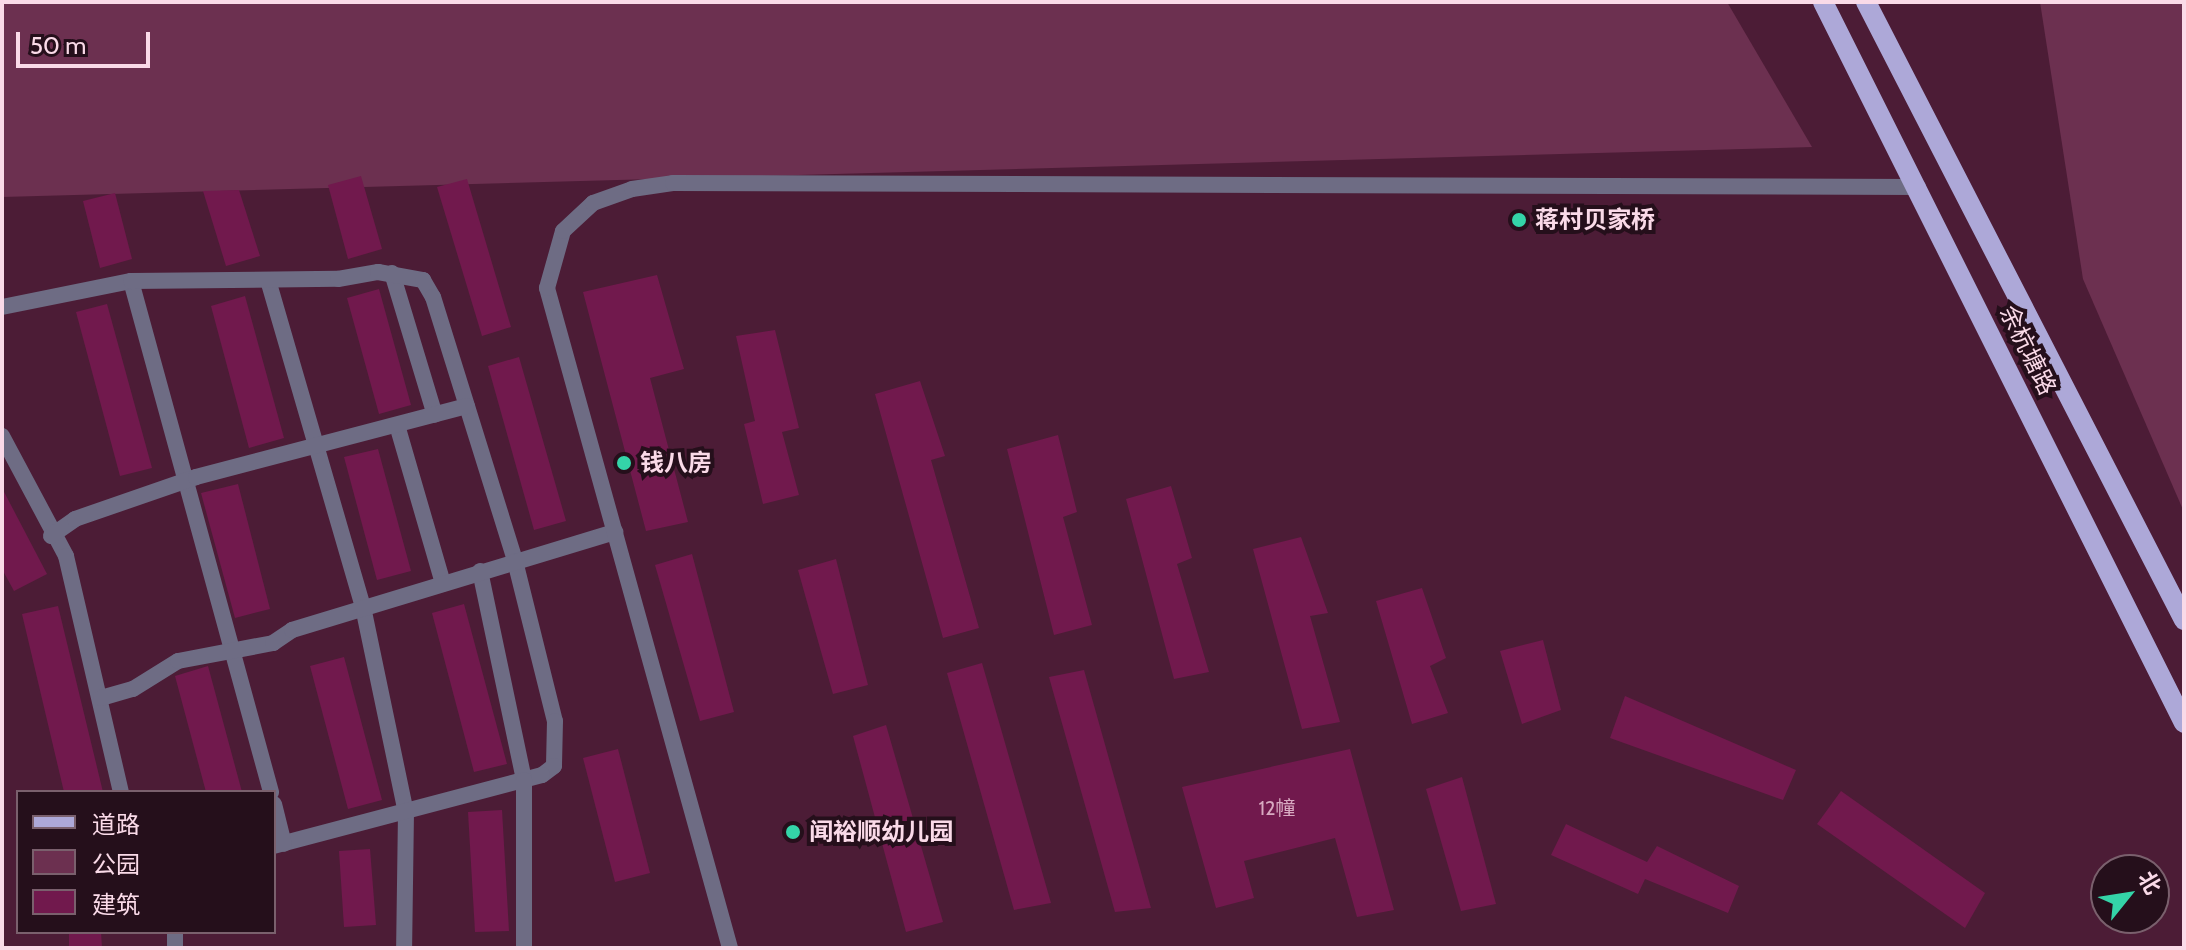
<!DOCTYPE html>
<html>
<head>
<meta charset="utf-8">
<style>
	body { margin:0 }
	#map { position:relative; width:2186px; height:950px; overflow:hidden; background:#4c1c36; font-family:Cabin,"Noto Sans SC",sans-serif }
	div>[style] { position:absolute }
	.green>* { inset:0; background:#6c3050 }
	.building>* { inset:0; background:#71194d }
	.minor>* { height:16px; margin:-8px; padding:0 8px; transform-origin:8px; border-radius:8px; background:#6e6c84 }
	.primary>* { height:20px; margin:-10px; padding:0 10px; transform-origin:10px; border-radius:10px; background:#ada8d8 }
	.dots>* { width:22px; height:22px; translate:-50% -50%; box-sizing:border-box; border:4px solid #250f1b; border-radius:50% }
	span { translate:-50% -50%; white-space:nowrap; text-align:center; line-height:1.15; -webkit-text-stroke:8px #250f1b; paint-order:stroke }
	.number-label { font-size:20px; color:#d8aac1 }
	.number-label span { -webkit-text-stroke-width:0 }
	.poi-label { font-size:24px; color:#fadae8; font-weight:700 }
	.left { translate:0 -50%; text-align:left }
	.street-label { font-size:24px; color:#fadae8 }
	.frame { position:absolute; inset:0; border:4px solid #fadae8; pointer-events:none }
	.legend { position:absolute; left:16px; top:790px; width:260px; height:144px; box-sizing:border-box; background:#250f1b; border:2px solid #7a606d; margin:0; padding:10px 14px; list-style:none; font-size:24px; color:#fadae8 }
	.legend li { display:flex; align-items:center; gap:16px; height:40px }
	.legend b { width:40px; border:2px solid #7a606d }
	.north { position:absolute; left:2090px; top:854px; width:80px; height:80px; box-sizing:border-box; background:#250f1b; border:2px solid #7a606d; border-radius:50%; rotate:60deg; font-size:22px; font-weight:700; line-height:32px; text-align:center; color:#fadae8 }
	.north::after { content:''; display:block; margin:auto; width:28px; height:36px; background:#34d4a8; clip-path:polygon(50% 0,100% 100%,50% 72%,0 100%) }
	.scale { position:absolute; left:16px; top:32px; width:134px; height:36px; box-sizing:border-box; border:4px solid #fadae8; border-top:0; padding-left:10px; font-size:24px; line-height:28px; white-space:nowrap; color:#fadae8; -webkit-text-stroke:6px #250f1b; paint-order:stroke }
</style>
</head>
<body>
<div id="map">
	<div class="green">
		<div style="clip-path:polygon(2px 2px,1727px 2px,1812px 147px,2px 197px)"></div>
		<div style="clip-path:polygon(2040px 2px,2184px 2px,2184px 512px,2083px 279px)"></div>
	</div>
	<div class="building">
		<div style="clip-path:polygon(361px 176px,382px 249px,348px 259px,328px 185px)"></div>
		<div style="clip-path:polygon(467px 179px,511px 327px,482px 336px,437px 187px)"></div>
		<div style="clip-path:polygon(239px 190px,260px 256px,226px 266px,203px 191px)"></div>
		<div style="clip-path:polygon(115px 193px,132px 259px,100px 268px,83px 201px)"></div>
		<div style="clip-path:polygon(657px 275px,684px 369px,650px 378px,688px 522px,646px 531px,583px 292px)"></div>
		<div style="clip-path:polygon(379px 289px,411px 405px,379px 414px,347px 298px)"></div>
		<div style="clip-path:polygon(245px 296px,284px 438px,249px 448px,211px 306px)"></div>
		<div style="clip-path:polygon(107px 304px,152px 468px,120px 476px,76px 312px)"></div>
		<div style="clip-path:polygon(775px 330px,799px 428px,782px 432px,799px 495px,763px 504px,744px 424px,755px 421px,736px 336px)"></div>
		<div style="clip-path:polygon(519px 357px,566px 521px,534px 530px,488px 366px)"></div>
		<div style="clip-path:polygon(920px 381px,945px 456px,931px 460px,979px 628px,943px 638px,875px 394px)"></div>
		<div style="clip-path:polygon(1058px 435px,1077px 512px,1063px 517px,1092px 625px,1054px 635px,1007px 449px)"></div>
		<div style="clip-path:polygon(378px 449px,411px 571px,377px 580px,344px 457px)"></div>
		<div style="clip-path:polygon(238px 484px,270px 609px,235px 618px,201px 493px)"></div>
		<div style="clip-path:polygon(1171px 486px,1192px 558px,1177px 564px,1209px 672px,1174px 679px,1126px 499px)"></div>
		<div style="clip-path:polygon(2px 488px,47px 574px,14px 591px,2px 569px)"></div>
		<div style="clip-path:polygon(1301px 537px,1328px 613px,1310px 616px,1340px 722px,1302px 729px,1253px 549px)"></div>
		<div style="clip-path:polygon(692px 554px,734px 712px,700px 721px,655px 565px)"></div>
		<div style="clip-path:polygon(836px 559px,868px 685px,833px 694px,798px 570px)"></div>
		<div style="clip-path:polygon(1422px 588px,1446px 658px,1430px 666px,1448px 713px,1412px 724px,1376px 601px)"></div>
		<div style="clip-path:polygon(464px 604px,507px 764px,474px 772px,432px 613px)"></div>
		<div style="clip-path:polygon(58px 606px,103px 792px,64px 792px,22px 614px)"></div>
		<div style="clip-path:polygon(1543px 640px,1561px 710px,1522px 724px,1500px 651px)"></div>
		<div style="clip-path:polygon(344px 657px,382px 800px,348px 809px,310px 666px)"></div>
		<div style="clip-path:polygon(982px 663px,1051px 903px,1014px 910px,947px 673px)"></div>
		<div style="clip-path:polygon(208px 666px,242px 792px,206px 792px,175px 676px)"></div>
		<div style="clip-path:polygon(1084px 670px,1151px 908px,1115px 912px,1049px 677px)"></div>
		<div style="clip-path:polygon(1625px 696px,1796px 770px,1783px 800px,1610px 738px)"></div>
		<div style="clip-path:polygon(886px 725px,943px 922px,906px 932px,853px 736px)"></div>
		<div style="clip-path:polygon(618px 749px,650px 873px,615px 882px,583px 758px)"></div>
		<div style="clip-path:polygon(1350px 749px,1394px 910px,1357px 917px,1335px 838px,1244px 861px,1254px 898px,1216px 908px,1182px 787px)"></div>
		<div style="clip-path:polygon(1462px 777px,1496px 904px,1461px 911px,1426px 789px)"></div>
		<div style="clip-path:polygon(1841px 791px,1985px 893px,1965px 928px,1817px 824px)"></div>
		<div style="clip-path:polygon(502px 810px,509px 931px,475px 932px,468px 812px)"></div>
		<div style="clip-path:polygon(1566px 824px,1647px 862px,1657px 846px,1739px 886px,1728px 913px,1645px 879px,1638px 894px,1551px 855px)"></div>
		<div style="clip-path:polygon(370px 849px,376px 925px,344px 927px,339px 851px)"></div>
		<div style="clip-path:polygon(69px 932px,101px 932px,102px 948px,69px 948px)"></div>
	</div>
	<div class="minor">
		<div style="left:392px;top:273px;width:148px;rotate:73.2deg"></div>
		<div style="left:268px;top:280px;width:341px;rotate:73.8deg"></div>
		<div style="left:363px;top:607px;width:209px;rotate:78.2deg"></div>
		<div style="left:406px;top:812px;width:136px;rotate:90.8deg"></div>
		<div style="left:131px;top:281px;width:530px;rotate:74.68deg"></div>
		<div style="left:2px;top:307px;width:132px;rotate:-11.4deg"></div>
		<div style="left:131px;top:281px;width:207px;rotate:-0.6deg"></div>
		<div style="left:338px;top:279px;width:41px;rotate:-9.9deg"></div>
		<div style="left:378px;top:272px;width:46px;rotate:10.1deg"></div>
		<div style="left:423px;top:280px;width:20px;rotate:60deg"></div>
		<div style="left:433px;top:297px;width:276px;rotate:72.7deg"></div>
		<div style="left:515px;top:561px;width:165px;rotate:76deg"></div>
		<div style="left:555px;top:721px;width:45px;rotate:91.3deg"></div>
		<div style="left:554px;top:766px;width:15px;rotate:143deg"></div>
		<div style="left:542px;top:775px;width:277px;rotate:165.2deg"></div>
		<div style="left:397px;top:425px;width:165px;rotate:73.8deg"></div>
		<div style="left:2px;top:436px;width:136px;rotate:61.9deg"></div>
		<div style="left:66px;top:556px;width:242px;rotate:76.9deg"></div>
		<div style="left:51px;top:536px;width:29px;rotate:-35deg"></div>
		<div style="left:75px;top:519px;width:128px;rotate:-19.1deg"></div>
		<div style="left:196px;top:477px;width:280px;rotate:-14.7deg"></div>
		<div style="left:480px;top:571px;width:214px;rotate:78.1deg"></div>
		<div style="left:524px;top:780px;width:168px;rotate:90deg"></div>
		<div style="left:101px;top:698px;width:33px;rotate:-16deg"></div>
		<div style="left:133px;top:689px;width:53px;rotate:-31.9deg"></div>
		<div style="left:178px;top:661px;width:97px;rotate:-10.7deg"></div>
		<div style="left:273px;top:643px;width:23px;rotate:-34deg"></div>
		<div style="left:292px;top:630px;width:338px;rotate:-16.9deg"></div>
		<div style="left:274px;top:804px;width:41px;rotate:76deg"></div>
		<div style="left:175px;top:932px;width:16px;rotate:90deg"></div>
		<div style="left:730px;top:948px;width:685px;rotate:-105.5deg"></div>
		<div style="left:547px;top:288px;width:59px;rotate:-74.3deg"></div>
		<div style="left:563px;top:231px;width:41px;rotate:-43deg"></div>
		<div style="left:593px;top:203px;width:41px;rotate:-19.7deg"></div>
		<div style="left:632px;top:189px;width:41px;rotate:-8.3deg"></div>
		<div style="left:673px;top:183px;width:1245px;rotate:0.18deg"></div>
	</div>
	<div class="primary">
		<div style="left:1823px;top:2px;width:806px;rotate:63.4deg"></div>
		<div style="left:1866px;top:2px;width:695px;rotate:62.77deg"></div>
	</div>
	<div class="dots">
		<div style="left:1519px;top:220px;background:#34d4a8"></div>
		<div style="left:624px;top:463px;background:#34d4a8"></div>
		<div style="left:793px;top:832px;background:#34d4a8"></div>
	</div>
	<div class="number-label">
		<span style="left:1277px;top:808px">12幢</span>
	</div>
	<div class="poi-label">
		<span class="left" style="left:1535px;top:220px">蒋村贝家桥</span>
		<span class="left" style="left:640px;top:463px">钱八房</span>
		<span class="left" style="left:809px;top:832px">闻裕顺幼儿园</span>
	</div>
	<div class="street-label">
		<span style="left:2028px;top:350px;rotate:64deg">余杭塘路</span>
	</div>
	<div class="frame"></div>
	<ul class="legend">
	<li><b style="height:10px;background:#ada8d8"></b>道路</li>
	<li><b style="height:22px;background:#6c3050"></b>公园</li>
	<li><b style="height:22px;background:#71194d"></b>建筑</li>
	</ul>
	<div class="north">北</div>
	<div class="scale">50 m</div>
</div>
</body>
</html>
